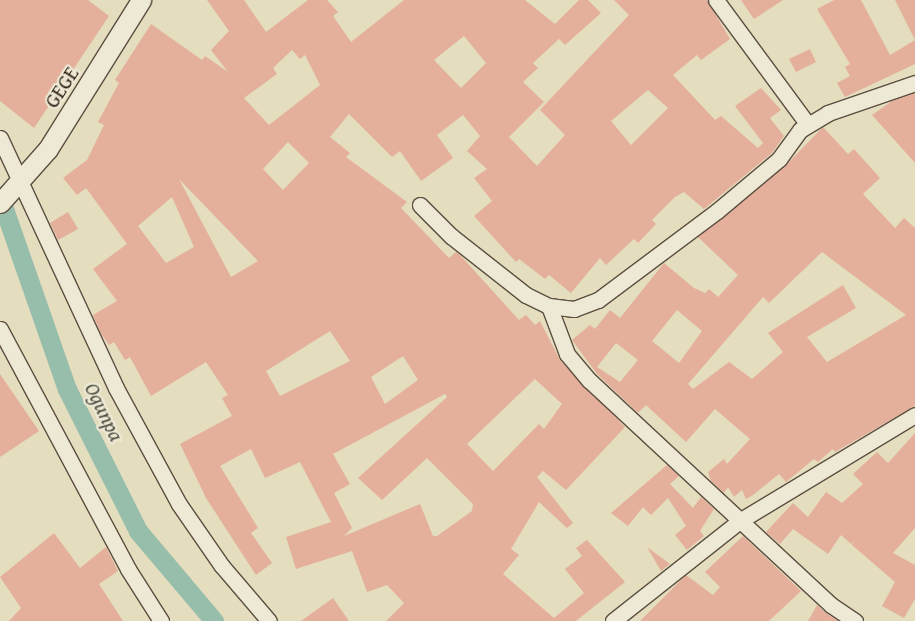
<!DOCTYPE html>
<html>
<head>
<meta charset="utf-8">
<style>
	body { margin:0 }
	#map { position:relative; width:915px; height:621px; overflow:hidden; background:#e4ddbe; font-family:"Gentium Book Plus",serif }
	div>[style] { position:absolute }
	.canal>* { height:19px; margin:-9.5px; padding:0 9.5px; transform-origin:9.5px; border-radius:9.5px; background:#97bdab }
	.building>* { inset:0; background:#e4b09b }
	.roads { filter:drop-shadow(1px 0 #5c4f41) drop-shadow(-1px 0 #5c4f41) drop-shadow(0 1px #5c4f41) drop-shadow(0 -1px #5c4f41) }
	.minor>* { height:15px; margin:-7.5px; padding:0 7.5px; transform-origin:7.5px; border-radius:7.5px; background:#ede9d5 }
	.tertiary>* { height:19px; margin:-9.5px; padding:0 9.5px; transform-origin:9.5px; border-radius:9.5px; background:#ede9d5 }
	span { translate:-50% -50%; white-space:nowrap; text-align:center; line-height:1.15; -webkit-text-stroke:4.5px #ede9d5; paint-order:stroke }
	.street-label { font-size:20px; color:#2e2017 }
	.water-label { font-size:21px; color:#4e4f43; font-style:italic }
</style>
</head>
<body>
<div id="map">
	<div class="canal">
		<div style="left:0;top:197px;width:203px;rotate:70.8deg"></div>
		<div style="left:67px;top:389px;width:159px;rotate:63.4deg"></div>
		<div style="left:138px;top:531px;width:118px;rotate:49.8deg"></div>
	</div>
	<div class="building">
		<div style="clip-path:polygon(0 0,88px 0,109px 16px,34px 128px,0 101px)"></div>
		<div style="clip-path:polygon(evenodd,207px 0,244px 0,266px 32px,308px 0,327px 0,338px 12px,333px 16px,351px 42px,404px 0,525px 0,555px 24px,579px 0,588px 0,601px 13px,565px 45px,559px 39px,533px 63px,538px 68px,523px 82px,544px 102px,509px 137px,537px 166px,565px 135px,540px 110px,629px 15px,614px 0,707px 0,730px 39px,701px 60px,697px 55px,673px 75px,715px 120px,721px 116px,758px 148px,763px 143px,735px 106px,761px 88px,781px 110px,770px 118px,784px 136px,772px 153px,704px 209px,684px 192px,675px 197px,652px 220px,656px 224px,638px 243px,634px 239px,606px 265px,600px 258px,571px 293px,549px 275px,545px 279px,519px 259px,516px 262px,474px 216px,492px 201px,474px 178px,487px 169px,467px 151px,480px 136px,463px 115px,437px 135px,453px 158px,421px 181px,400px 151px,392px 157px,349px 114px,330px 137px,350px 153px,346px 157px,407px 202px,401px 208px,449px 258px,456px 252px,460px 255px,519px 320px,526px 315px,535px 325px,540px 321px,560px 360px,625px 427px,566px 490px,543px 471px,537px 477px,573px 523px,567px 528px,539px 502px,511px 549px,519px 555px,503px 574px,554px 618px,584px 593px,565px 569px,582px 556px,576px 548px,587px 540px,625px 582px,576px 621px,386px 621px,404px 603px,387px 585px,367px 592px,352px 551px,296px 569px,286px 537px,331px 522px,300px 462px,265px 478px,251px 449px,220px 466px,258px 528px,251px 533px,272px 563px,256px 575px,206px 498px,180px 444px,232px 416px,222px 398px,228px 395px,206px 362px,151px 396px,130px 357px,125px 360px,114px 342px,109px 345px,100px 332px,93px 315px,117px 301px,93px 269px,127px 244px,86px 188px,77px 195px,63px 178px,87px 160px,104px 125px,98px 122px,119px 83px,115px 80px,151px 24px,202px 60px,205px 56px,228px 72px,211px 50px,229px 31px,207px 0,464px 36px,486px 63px,461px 88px,434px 60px,464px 36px,207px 0,292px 50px,300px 59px,305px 55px,320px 85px,269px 125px,244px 98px,277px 74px,273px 68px,292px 50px,207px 0,648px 90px,668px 108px,631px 145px,611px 121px,648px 90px,207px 0,288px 142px,309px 163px,283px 190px,263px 169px,288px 142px,207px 0,179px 179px,258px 261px,231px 277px,179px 179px,207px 0,172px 197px,194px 247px,166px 263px,138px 226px,172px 197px,207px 0,330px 331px,350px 361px,280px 396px,266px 371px,330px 331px,207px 0,403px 356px,418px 380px,385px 404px,371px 377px,403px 356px,207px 0,535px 379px,562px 404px,544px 429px,539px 424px,493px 471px,467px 444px,535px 379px,207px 0,445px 394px,447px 397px,358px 478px,382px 500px,427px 458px,473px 504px,472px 511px,437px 536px,433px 536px,420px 504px,344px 536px,352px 528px,334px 493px,350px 484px,333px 454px,445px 394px)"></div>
		<div style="clip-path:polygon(741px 0,783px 0,754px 19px)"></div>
		<div style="clip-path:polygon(834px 0,861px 0,890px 55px,915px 40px,915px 64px,845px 97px,837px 83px,850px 76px,845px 67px,850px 64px,817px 9px)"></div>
		<div style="clip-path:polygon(895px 0,915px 0,915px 40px)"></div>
		<div style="clip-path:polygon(810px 49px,816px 62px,796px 72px,789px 59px)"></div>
		<div style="clip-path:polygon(915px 93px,915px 163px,872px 115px,892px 101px)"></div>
		<div style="clip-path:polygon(evenodd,823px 127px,848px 154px,854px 149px,880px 178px,863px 194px,895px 228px,904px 218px,915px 228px,915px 406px,835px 452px,833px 449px,818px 462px,814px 459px,786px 482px,779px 474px,753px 495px,746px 499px,742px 490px,734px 497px,728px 487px,724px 493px,711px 481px,708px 472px,724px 459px,727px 464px,750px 439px,715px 409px,686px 442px,646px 405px,638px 413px,597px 374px,572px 340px,590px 325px,595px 329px,610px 310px,620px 318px,664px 263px,694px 288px,705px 293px,709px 289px,718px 297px,738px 275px,698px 237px,785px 166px,823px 127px,822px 252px,906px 315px,827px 362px,807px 337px,856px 308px,843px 285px,768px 333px,783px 352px,752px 379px,729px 362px,693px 389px,688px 384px,763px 297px,769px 303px,822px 252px,823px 127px,677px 310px,702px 331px,679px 363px,652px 341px,677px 310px,823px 127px,616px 343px,638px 360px,620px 382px,597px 367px,616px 343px)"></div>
		<div style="clip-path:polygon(68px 212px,78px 229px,58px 240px,50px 223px)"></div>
		<div style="clip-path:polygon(0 374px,39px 431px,0 457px)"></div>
		<div style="clip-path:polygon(915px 433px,915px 528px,893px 553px,915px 565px,915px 599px,904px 618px,882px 606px,895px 582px,852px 545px,854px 541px,851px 544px,841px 535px,828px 554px,793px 529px,780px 544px,766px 532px,793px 503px,808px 517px,826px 492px,842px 503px,863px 484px,853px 474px,877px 452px,888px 463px)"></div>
		<div style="clip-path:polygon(667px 465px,679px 476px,670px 484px,693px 508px,701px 497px,714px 509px,700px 531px,704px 536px,687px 550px,675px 535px,686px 526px,668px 498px,651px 515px,643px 507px,628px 526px,611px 513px)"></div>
		<div style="clip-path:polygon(54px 533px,80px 568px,106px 547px,118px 571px,99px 584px,123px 621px,9px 621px,21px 608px,0 577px)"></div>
		<div style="clip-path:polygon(743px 536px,801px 591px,769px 621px,640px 621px,686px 575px,713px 595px,720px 587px,705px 572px)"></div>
		<div style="clip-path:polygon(647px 547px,670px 564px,661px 571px)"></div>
		<div style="clip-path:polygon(333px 598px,349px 621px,301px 621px)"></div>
		<div style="clip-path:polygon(817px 605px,826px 613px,838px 621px,808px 621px)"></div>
	</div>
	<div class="roads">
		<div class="minor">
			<div style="left:716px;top:0;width:155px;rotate:53.6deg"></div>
			<div style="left:0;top:138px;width:276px;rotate:65.1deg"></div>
			<div style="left:116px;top:388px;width:132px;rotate:61.5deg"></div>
			<div style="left:179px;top:504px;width:75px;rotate:55.3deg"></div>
			<div style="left:222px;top:566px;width:72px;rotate:49.5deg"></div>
			<div style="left:420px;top:205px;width:44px;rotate:45deg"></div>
			<div style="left:451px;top:236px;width:95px;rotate:38.2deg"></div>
			<div style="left:526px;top:295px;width:25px;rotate:26deg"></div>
			<div style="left:549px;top:306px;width:25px;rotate:7deg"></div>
			<div style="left:574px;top:309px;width:26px;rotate:-21deg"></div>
			<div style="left:598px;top:300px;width:149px;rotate:-36.8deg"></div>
			<div style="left:717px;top:211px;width:81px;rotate:-40deg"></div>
			<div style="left:779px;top:159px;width:36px;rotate:-54deg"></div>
			<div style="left:800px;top:130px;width:33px;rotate:-31deg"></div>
			<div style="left:828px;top:113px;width:92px;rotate:-19deg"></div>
			<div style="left:549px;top:306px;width:51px;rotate:69.4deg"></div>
			<div style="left:567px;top:354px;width:35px;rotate:50deg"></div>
			<div style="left:590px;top:381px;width:329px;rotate:42.9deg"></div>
			<div style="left:831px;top:605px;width:29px;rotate:34deg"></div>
			<div style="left:0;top:329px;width:272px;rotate:61.9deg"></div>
			<div style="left:128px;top:569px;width:62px;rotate:57.6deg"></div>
			<div style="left:613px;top:621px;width:163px;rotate:-38.3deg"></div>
			<div style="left:741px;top:520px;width:203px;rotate:-31.1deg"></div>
		</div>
		<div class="tertiary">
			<div style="left:0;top:203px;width:72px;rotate:-48.4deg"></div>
			<div style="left:48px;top:149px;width:176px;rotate:-58deg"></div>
		</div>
	</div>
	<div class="street-label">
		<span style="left:61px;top:87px;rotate:-57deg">GEGE</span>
	</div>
	<div class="water-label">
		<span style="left:104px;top:412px;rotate:64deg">Ogunpa</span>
	</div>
</div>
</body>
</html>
